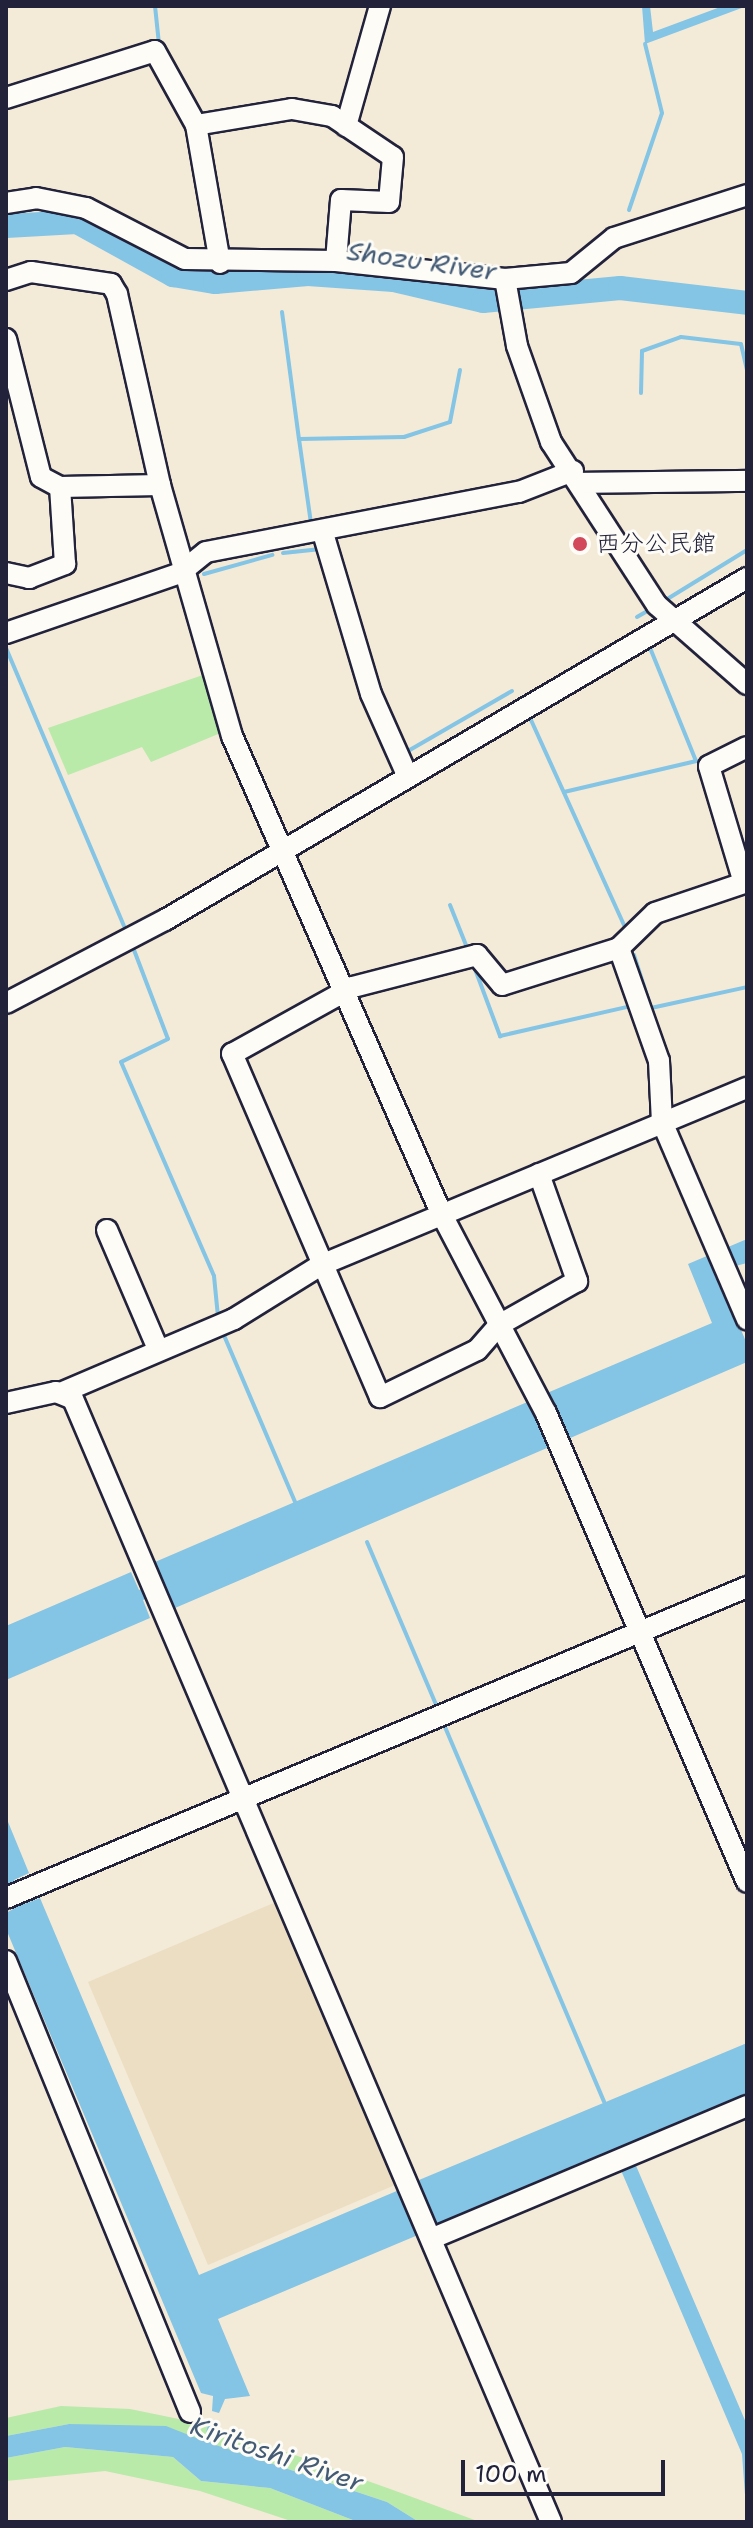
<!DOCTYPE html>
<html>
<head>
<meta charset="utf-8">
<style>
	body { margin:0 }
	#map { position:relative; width:753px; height:2528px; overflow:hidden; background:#f3ead8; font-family:"Shantell Sans","Klee One",sans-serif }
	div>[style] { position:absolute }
	.built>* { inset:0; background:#ecdec3 }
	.green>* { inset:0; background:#b9eaa9 }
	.water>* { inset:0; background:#84c4e5 }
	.stream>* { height:4px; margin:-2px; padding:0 2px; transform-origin:2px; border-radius:2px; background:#84c4e5 }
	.river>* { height:24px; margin:-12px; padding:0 12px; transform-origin:12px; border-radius:12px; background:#84c4e5 }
	.roads { filter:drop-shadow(2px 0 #22223b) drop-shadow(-2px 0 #22223b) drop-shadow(0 2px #22223b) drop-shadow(0 -2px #22223b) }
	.minor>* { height:20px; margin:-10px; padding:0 10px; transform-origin:10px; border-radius:10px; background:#fdfcf7 }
	.dots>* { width:22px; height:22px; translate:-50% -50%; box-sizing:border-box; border:4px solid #fdfcf7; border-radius:50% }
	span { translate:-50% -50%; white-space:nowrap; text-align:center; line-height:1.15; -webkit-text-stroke:6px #fdfcf7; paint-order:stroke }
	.poi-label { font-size:24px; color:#22223b }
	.left { translate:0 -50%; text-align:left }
	.water-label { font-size:26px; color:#445b76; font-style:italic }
	.frame { position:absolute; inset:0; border:8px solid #22223b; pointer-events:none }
	.scale { position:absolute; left:461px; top:2460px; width:204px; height:36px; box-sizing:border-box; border:4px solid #22223b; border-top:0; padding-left:10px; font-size:24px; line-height:28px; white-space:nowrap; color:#22223b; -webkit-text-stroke:6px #fdfcf7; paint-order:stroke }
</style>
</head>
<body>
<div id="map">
	<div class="built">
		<div style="clip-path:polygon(276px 1902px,395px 2185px,208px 2265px,88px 1982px)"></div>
	</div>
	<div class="green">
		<div style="clip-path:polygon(203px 675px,223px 732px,151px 762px,142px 747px,68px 775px,48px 728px)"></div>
		<div style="clip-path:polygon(61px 2406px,130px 2409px,208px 2425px,205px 2441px,69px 2424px,6px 2436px,6px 2418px)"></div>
		<div style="clip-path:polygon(216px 2427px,393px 2490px,480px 2522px,419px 2522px,387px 2502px,213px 2444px)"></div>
		<div style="clip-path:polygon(65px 2447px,173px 2457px,201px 2481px,270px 2488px,358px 2522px,294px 2522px,200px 2491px,105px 2471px,6px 2481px,6px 2458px)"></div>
	</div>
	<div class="water">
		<div style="clip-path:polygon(642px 6px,650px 6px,653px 32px,723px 6px,747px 6px,645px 44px)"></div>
		<div style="clip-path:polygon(747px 1239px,747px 1263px,716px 1271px,747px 1344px,747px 1362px,175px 1608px,167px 1590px,143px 1600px,150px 1618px,6px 1680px,6px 1626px,131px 1572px,139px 1590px,162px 1580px,155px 1562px,532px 1400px,555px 1412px,547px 1393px,712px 1323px,688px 1264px)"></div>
		<div style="clip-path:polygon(6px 1817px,29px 1873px,14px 1880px,24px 1904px,40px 1898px,199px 2275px,399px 2190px,407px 2208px,427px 2200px,419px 2180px,747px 2043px,747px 2095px,438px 2225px,430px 2207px,410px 2215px,418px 2235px,218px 2319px,250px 2396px,225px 2399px,219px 2413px,212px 2411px,213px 2396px,201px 2393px,6px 1929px,6px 1913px,15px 1908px,6px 1885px)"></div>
		<div style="clip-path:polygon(634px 2161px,747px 2425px,747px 2522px,742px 2454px,620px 2168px)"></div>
		<div style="clip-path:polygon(69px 2424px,166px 2426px,204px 2441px,208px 2425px,216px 2427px,213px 2444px,387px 2502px,419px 2522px,358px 2522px,270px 2488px,201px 2481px,173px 2457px,65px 2447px,6px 2458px,6px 2436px)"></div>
	</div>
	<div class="stream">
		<div style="left:155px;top:6px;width:38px;rotate:84deg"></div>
		<div style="left:167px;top:54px;width:55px;rotate:60.6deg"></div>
		<div style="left:629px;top:210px;width:102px;rotate:-71.2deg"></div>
		<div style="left:662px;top:113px;width:71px;rotate:-103.8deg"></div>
		<div style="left:282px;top:312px;width:128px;rotate:82.4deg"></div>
		<div style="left:299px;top:439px;width:105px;rotate:-1.1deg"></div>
		<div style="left:404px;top:437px;width:48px;rotate:-18.1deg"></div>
		<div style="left:450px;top:422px;width:53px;rotate:-79.1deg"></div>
		<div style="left:641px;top:393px;width:42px;rotate:-88.6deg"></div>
		<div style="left:642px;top:351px;width:41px;rotate:-19.7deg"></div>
		<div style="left:681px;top:337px;width:60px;rotate:6.7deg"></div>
		<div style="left:741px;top:344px;width:28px;rotate:77deg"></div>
		<div style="left:299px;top:439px;width:85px;rotate:81.9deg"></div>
		<div style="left:283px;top:553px;width:36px;rotate:-6deg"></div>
		<div style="left:204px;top:574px;width:71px;rotate:-15.6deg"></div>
		<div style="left:664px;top:601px;width:97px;rotate:-31.6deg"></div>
		<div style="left:637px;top:617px;width:14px;rotate:-30deg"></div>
		<div style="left:6px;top:648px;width:302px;rotate:67deg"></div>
		<div style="left:531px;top:720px;width:227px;rotate:65.6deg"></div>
		<div style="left:408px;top:751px;width:120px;rotate:-30deg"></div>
		<div style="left:564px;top:792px;width:136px;rotate:-13.2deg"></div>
		<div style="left:696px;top:761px;width:125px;rotate:-112.1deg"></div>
		<div style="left:450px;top:905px;width:43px;rotate:68.2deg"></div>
		<div style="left:134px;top:950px;width:95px;rotate:69.1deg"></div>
		<div style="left:168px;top:1039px;width:52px;rotate:153.9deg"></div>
		<div style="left:121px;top:1062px;width:233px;rotate:66.5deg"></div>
		<div style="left:214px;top:1276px;width:41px;rotate:84.4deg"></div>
		<div style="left:634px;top:955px;width:56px;rotate:72.2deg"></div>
		<div style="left:651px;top:1008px;width:98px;rotate:-12.3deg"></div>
		<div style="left:475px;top:969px;width:72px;rotate:69.5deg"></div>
		<div style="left:500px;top:1036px;width:134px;rotate:-12.9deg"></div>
		<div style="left:223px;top:1333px;width:184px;rotate:66.9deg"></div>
		<div style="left:367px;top:1542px;width:179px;rotate:67deg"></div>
		<div style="left:445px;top:1727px;width:407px;rotate:67deg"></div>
	</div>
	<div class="river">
		<div style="left:6px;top:226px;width:71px;rotate:-3.2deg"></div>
		<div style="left:77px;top:222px;width:110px;rotate:28.9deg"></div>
		<div style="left:173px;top:275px;width:43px;rotate:9.5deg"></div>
		<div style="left:215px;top:282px;width:93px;rotate:-4.9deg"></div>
		<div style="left:308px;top:274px;width:86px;rotate:4deg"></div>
		<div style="left:394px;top:280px;width:91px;rotate:13.3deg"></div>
		<div style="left:483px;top:301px;width:138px;rotate:-5.4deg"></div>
		<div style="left:620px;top:288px;width:128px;rotate:6.7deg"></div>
	</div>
	<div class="roads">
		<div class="minor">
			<div style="left:6px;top:98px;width:156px;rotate:-17.5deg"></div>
			<div style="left:155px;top:51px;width:85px;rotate:61deg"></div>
			<div style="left:196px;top:125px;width:140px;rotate:80.1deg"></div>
			<div style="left:196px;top:125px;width:97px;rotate:-9.5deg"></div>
			<div style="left:292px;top:109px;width:41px;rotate:9.9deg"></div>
			<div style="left:332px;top:116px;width:73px;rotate:33.9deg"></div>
			<div style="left:393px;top:157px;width:45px;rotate:95.1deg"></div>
			<div style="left:389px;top:202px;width:48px;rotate:-177.6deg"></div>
			<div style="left:341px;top:200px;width:61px;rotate:94.7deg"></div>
			<div style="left:346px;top:126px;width:125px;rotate:-74.2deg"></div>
			<div style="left:6px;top:203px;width:30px;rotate:-9deg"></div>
			<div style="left:36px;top:198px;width:51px;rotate:11.3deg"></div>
			<div style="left:86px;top:208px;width:111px;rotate:27.3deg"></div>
			<div style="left:185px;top:259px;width:151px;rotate:0.8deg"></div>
			<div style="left:336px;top:261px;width:170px;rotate:6.1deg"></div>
			<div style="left:505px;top:279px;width:66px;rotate:-5.2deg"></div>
			<div style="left:571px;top:273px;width:55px;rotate:-39.1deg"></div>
			<div style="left:614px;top:238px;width:140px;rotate:-17.9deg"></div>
			<div style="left:505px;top:279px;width:68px;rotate:79.8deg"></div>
			<div style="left:517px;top:346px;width:102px;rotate:70.5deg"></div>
			<div style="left:551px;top:442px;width:194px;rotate:57deg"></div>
			<div style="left:657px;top:605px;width:120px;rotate:41.3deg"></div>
			<div style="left:6px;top:280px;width:26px;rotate:-18deg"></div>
			<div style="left:31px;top:272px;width:81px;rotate:8.5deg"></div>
			<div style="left:111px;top:284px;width:12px;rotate:59deg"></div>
			<div style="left:117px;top:294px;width:196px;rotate:77.3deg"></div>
			<div style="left:160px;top:485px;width:261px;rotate:74deg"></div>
			<div style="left:232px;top:736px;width:523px;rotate:66.33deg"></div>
			<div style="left:442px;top:1215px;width:224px;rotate:62.3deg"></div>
			<div style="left:546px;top:1413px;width:510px;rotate:66.8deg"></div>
			<div style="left:6px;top:339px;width:142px;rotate:75.8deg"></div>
			<div style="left:41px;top:477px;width:21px;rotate:28deg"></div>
			<div style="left:60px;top:487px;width:100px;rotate:-1.1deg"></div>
			<div style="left:581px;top:483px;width:166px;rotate:-0.7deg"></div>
			<div style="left:323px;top:533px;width:168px;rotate:73.4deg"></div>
			<div style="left:371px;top:694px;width:89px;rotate:66deg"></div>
			<div style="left:6px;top:573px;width:24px;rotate:12deg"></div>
			<div style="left:29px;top:578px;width:39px;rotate:-21deg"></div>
			<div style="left:65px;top:564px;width:77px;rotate:-93.7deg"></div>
			<div style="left:6px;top:633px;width:184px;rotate:-19deg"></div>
			<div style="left:180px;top:573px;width:33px;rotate:-39deg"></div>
			<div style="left:206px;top:552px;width:319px;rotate:-10.9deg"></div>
			<div style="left:519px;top:492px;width:58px;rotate:-21.3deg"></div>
			<div style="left:619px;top:948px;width:120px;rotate:70.5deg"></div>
			<div style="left:659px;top:1061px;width:61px;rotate:87.2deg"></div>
			<div style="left:662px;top:1122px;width:215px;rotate:66.7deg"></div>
			<div style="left:6px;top:1003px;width:179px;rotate:-27.6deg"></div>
			<div style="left:165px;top:920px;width:675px;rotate:-30.44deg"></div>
			<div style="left:539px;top:1174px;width:114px;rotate:70.4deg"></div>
			<div style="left:577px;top:1281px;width:90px;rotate:150.6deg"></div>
			<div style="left:499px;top:1325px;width:33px;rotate:131deg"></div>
			<div style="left:477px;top:1350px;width:108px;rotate:154.1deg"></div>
			<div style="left:380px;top:1397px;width:374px;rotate:-113.3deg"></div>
			<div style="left:232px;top:1054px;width:138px;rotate:-29deg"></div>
			<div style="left:353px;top:987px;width:128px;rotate:-14.5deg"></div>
			<div style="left:477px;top:955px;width:39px;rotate:50deg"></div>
			<div style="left:502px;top:985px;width:123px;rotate:-17.5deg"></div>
			<div style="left:619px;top:948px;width:50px;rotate:-44.2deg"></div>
			<div style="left:655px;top:913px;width:94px;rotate:-18.6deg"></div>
			<div style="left:744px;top:883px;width:122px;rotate:-106.7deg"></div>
			<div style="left:709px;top:766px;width:42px;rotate:-26.6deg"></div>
			<div style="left:107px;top:1230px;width:129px;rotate:66.8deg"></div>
			<div style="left:63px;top:1392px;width:186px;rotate:-23.1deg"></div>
			<div style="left:234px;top:1319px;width:100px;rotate:-31.9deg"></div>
			<div style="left:319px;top:1266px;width:464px;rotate:-22.6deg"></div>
			<div style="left:6px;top:1403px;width:51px;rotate:-12.4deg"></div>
			<div style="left:56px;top:1392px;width:18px;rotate:22deg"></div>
			<div style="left:73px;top:1399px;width:1220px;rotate:66.94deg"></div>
			<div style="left:6px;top:1898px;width:804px;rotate:-22.77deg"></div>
			<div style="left:6px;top:1961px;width:487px;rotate:67.8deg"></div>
			<div style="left:433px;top:2238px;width:341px;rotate:-22.8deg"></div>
		</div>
	</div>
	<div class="dots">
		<div style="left:580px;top:544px;background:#d1495b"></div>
	</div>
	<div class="poi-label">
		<span class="left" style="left:596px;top:544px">西分公民館</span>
	</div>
	<div class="water-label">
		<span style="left:422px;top:261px;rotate:8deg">Shozu River</span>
		<span style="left:277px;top:2454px;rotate:19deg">Kiritoshi River</span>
	</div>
	<div class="frame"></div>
	<div class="scale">100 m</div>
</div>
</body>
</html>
